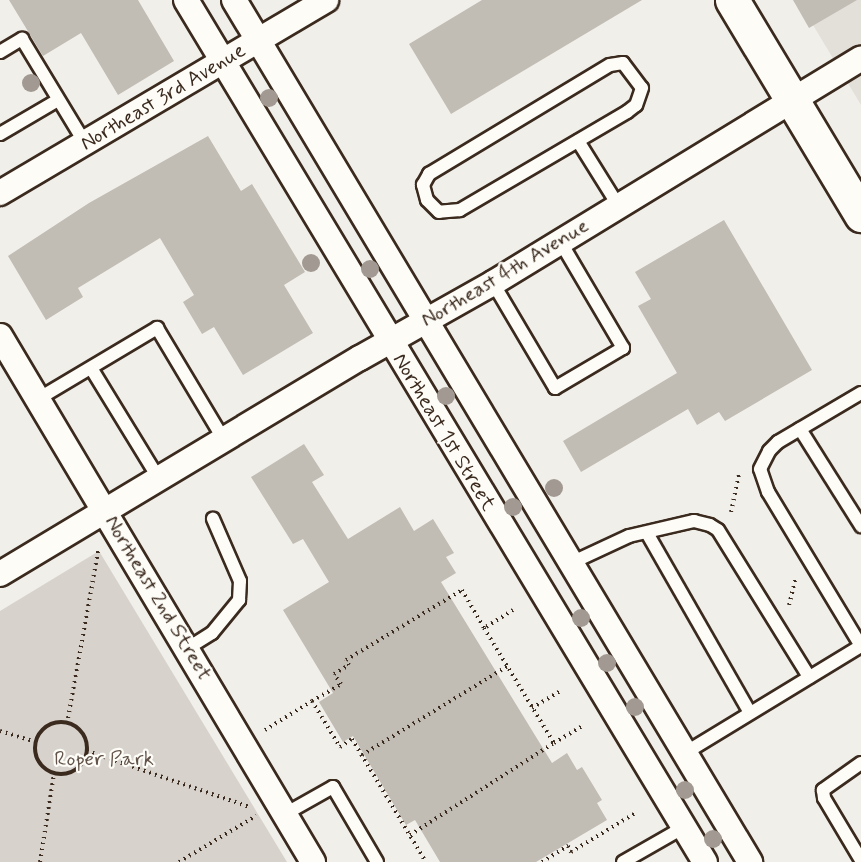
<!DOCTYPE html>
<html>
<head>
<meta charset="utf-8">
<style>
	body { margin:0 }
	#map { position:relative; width:861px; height:862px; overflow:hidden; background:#f1efea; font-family:Mynerve,sans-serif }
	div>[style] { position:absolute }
	.built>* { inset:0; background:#e3e0da }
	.green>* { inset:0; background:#d7d2cc }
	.building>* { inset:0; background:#c1bcb4 }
	.path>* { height:4px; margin-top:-2px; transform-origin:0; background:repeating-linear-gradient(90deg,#3b2a1e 0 1.5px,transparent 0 6px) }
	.path>.ring { margin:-2px; padding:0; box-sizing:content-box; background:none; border:4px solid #3b2a1e; border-radius:50% }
	.roads { filter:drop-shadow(2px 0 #3b2a1e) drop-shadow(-2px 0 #3b2a1e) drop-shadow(0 2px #3b2a1e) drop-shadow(0 -2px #3b2a1e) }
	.service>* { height:12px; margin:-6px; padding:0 6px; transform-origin:6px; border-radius:6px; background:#fdfcf7 }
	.minor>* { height:24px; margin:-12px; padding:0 12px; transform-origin:12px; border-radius:12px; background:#fdfcf7 }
	.secondary>* { height:33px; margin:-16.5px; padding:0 16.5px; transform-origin:16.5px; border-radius:16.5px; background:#fdfcf7 }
	.trees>* { width:18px; height:18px; margin:-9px; border-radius:50%; background:#a29a92 }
	span { translate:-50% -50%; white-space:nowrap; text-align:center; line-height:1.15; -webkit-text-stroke:4.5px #fdfcf7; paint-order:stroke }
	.street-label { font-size:21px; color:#3b2a1e }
	.park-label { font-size:21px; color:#62544a }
</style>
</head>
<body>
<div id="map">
	<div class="built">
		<div style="clip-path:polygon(798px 0,861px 0,861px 105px)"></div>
	</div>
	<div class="green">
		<div style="clip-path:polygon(99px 551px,287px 862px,0 862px,0 611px)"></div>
	</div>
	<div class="building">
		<div style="clip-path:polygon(9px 0,138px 0,174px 61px,118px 95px,81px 33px,43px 56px)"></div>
		<div style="clip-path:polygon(482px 0,642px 0,451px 114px,409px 44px)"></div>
		<div style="clip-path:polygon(793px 0,857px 0,809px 28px)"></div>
		<div style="clip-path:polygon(208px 136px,241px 191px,252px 184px,305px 272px,284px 285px,313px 333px,243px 375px,214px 327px,202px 334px,183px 302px,194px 295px,160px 238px,78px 288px,83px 297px,46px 320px,8px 256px,89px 203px)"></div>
		<div style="clip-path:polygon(724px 220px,812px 370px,725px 421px,719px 412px,697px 425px,688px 409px,581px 472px,563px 441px,677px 373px,638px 306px,651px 299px,635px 272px)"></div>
		<div style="clip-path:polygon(304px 444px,324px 475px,312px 482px,348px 539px,400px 507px,414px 531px,433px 519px,454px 553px,446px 557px,456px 573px,441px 582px,552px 763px,567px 753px,577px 770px,582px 767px,602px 800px,597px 803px,607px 820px,536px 862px,440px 862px,415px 820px,406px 825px,353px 736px,343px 742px,319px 702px,333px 693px,283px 610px,329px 582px,303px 539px,293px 544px,251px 477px)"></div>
	</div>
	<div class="path">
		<div style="left:731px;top:512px;width:40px;rotate:-78deg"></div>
		<div style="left:789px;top:605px;width:29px;rotate:-76deg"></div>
		<div style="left:513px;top:610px;width:34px;rotate:148deg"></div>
		<div style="left:484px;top:628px;width:135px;rotate:58.7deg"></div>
		<div style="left:554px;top:743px;width:35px;rotate:-31deg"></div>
		<div style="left:312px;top:701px;width:34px;rotate:-30deg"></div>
		<div style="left:341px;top:684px;width:12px;rotate:-125deg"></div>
		<div style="left:334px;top:674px;width:17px;rotate:-31deg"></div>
		<div style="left:349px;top:665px;width:6px;rotate:-121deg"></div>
		<div style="left:346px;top:660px;width:135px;rotate:-31.1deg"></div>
		<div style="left:462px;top:590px;width:44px;rotate:59.9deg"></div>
		<div style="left:532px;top:708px;width:35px;rotate:-31deg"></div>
		<div class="ring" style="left:35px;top:722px;width:48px;height:48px"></div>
		<div style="left:67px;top:724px;width:176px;rotate:-79.8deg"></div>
		<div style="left:265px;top:730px;width:55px;rotate:-31.7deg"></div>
		<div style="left:312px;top:701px;width:54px;rotate:58.7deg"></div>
		<div style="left:340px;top:747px;width:14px;rotate:-34deg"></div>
		<div style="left:352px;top:739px;width:144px;rotate:59deg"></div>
		<div style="left:0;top:731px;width:38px;rotate:17deg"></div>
		<div style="left:87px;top:751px;width:172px;rotate:19deg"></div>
		<div style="left:362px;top:755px;width:171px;rotate:-31.4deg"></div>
		<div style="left:410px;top:835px;width:171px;rotate:-32.6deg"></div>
		<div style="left:40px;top:862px;width:89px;rotate:-81deg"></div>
		<div style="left:179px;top:862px;width:90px;rotate:-30.9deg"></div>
		<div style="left:542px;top:862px;width:31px;rotate:-32deg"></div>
		<div style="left:568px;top:846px;width:7px;rotate:63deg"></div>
		<div style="left:571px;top:852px;width:77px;rotate:-31.2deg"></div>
	</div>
	<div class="roads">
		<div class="service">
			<div style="left:0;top:52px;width:26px;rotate:-31deg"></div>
			<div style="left:22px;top:39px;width:122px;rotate:58.8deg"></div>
			<div style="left:623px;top:63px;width:31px;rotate:53deg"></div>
			<div style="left:642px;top:88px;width:18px;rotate:109deg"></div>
			<div style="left:636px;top:105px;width:11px;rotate:142deg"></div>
			<div style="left:627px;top:112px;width:194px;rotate:149.6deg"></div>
			<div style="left:460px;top:210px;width:21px;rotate:175deg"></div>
			<div style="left:439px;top:212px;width:17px;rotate:-135deg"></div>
			<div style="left:427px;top:200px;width:16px;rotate:-105deg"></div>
			<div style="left:423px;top:185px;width:13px;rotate:-61deg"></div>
			<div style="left:429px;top:174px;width:211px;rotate:-31.1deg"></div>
			<div style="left:610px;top:65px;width:13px;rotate:-9deg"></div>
			<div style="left:0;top:134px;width:67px;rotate:-30.4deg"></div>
			<div style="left:578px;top:141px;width:75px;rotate:58deg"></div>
			<div style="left:493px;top:283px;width:122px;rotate:59.4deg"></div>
			<div style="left:555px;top:388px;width:79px;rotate:-30.5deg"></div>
			<div style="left:623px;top:348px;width:124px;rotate:-120.5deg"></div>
			<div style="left:91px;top:368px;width:130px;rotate:58.5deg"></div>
			<div style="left:38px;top:399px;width:139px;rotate:-30.8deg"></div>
			<div style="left:157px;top:328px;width:131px;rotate:59.1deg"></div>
			<div style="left:800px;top:429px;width:115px;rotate:57.8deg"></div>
			<div style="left:647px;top:533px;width:207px;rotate:60.2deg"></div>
			<div style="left:571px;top:563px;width:64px;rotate:-25deg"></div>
			<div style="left:629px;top:536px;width:67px;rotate:-13deg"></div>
			<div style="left:694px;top:521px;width:16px;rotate:14deg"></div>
			<div style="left:710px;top:525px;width:9px;rotate:32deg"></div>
			<div style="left:718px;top:530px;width:173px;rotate:58.2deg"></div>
			<div style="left:861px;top:646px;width:180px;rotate:-121.1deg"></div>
			<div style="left:768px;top:492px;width:24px;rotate:-109deg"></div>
			<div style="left:760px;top:469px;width:20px;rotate:-63deg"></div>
			<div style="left:769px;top:451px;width:13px;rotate:-45deg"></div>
			<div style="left:778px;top:442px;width:96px;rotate:-30.6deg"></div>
			<div style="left:188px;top:648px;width:28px;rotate:-32deg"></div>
			<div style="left:212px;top:633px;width:43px;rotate:-50.7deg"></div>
			<div style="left:239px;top:600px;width:19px;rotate:-87deg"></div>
			<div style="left:240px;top:581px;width:68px;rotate:-113.5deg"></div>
			<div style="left:685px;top:753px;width:206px;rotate:-31.3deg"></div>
			<div style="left:861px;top:763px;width:47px;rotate:144.6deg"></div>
			<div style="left:823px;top:790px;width:8px;rotate:83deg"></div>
			<div style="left:824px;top:798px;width:72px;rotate:59.2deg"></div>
			<div style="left:285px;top:814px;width:55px;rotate:-29.4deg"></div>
			<div style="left:333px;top:787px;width:87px;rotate:59.6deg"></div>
			<div style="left:623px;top:862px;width:70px;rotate:-29.8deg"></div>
		</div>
		<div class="minor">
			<div style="left:186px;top:0;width:1006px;rotate:58.95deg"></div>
			<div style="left:234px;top:0;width:1005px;rotate:59.09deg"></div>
			<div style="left:0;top:193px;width:379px;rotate:-30.6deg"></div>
			<div style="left:0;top:336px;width:612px;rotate:59.24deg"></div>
			<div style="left:0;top:574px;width:420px;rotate:-31deg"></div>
			<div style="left:360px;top:358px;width:153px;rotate:-29.4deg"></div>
			<div style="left:493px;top:283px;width:431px;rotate:-31.4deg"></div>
		</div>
		<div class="secondary">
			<div style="left:732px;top:0;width:251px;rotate:59deg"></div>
		</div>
	</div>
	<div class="trees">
		<div style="left:31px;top:83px"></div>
		<div style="left:269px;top:98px"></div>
		<div style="left:311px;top:263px"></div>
		<div style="left:370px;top:269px"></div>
		<div style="left:446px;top:396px"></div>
		<div style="left:554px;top:488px"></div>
		<div style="left:513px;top:507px"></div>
		<div style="left:581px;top:618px"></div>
		<div style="left:607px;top:663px"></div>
		<div style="left:635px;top:707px"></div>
		<div style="left:685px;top:790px"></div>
		<div style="left:713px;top:839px"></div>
	</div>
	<div class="street-label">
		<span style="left:163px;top:97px;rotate:-31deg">Northeast 3rd Avenue</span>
		<span style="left:505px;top:273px;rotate:-31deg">Northeast 4th Avenue</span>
		<span style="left:444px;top:432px;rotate:59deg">Northeast 1st Street</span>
		<span style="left:158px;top:598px;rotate:59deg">Northeast 2nd Street</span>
	</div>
	<div class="park-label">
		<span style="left:104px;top:759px">Roper Park</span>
	</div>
</div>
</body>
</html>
